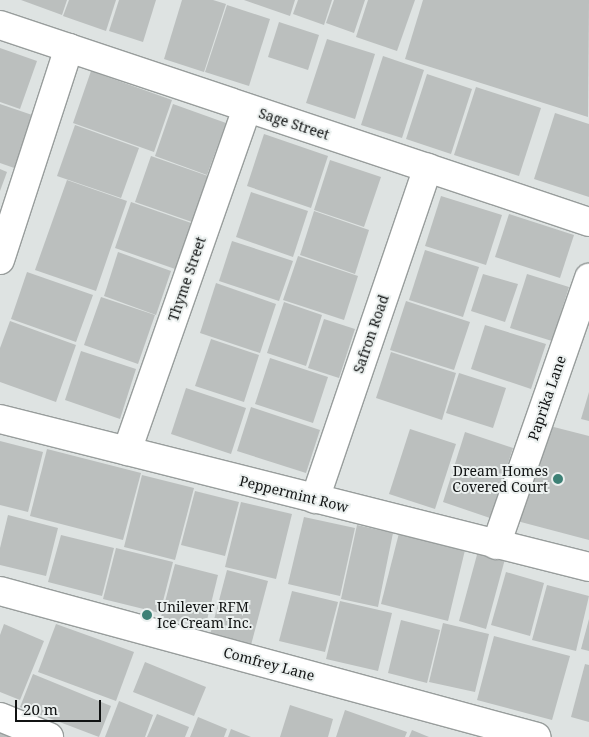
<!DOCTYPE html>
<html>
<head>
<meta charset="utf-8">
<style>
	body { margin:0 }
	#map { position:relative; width:589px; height:737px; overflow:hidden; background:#dee3e2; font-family:"Noto Serif",serif }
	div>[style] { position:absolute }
	.building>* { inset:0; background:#bbbfbe }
	.roads { filter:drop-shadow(1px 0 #989d9c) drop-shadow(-1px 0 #989d9c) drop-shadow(0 1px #989d9c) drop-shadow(0 -1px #989d9c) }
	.minor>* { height:28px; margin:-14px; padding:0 14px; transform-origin:14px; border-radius:14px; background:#fff }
	.dots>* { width:14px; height:14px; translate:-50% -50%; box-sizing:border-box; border:2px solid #ebf0ef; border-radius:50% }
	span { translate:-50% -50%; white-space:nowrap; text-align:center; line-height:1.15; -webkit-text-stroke:4px #ebf0ef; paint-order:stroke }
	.street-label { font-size:14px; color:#111313 }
	.poi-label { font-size:14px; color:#111313 }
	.right { translate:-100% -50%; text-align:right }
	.left { translate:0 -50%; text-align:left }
	.scale { position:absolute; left:15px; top:700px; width:86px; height:22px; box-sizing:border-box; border:2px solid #111313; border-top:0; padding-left:6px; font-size:15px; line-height:18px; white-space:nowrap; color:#111313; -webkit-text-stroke:4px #ebf0ef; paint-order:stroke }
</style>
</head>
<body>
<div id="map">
	<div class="building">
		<div style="clip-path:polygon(21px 0,67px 0,62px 15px)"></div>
		<div style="clip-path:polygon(69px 0,116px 0,106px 31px,63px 16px)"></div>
		<div style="clip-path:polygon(119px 0,156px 0,143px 42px,109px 31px)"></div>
		<div style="clip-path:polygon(182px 0,213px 0,226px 4px,204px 72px,164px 59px)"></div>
		<div style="clip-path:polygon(244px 0,295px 0,290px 16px)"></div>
		<div style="clip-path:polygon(298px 0,332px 0,324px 25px,293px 14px)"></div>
		<div style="clip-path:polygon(334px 0,365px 0,354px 33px,326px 23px)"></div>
		<div style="clip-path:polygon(368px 0,415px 0,397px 51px,356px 37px)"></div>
		<div style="clip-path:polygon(423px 0,589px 0,588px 117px,405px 59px)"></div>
		<div style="clip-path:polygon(227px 5px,270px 19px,249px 86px,205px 72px)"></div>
		<div style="clip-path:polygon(279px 22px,319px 35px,308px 70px,268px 57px)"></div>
		<div style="clip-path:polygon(327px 39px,375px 54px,355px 119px,306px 103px)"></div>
		<div style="clip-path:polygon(0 48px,37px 61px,20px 109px,0 102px)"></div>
		<div style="clip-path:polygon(383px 56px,424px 70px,402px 138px,361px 125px)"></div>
		<div style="clip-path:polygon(91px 71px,172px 100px,154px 152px,73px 123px)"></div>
		<div style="clip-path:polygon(427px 74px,472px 89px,451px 154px,406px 139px)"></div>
		<div style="clip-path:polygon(476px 87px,541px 108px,519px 176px,454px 155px)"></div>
		<div style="clip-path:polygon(0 104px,38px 117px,20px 170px,0 163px)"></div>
		<div style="clip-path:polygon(173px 104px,226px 123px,207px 175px,155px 156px)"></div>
		<div style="clip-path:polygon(555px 113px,589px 124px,589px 197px,534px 179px)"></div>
		<div style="clip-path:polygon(75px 125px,139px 148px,121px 198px,57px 176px)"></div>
		<div style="clip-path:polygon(264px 134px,328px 156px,311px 208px,247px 186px)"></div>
		<div style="clip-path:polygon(151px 156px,208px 176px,192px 222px,135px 202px)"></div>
		<div style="clip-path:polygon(330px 160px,381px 177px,364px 227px,314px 210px)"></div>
		<div style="clip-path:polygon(0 169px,7px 172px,0 191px)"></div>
		<div style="clip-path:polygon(67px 180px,127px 201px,96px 291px,35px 270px)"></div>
		<div style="clip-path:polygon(251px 192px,308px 211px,293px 257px,236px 237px)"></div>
		<div style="clip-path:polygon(441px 196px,502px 215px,486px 265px,425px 246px)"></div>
		<div style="clip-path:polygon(131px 202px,194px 224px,178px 270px,115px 248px)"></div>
		<div style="clip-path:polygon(314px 211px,369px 230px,355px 274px,300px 255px)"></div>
		<div style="clip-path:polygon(509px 214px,574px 235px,560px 278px,495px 257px)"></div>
		<div style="clip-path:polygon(232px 241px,293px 261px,279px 301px,219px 281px)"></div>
		<div style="clip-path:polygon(425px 250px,479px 267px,463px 317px,409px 300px)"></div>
		<div style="clip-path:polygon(118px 252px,171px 271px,156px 315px,104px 296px)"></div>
		<div style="clip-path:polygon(298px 256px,358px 276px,344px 320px,283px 300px)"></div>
		<div style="clip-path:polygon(27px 272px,93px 295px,76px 342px,11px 319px)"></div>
		<div style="clip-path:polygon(483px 274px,518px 284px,505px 322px,471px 311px)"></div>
		<div style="clip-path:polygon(527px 274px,569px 287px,552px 341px,510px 328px)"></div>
		<div style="clip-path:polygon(216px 283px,276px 304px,260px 353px,200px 333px)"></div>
		<div style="clip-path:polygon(101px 297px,155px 315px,138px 364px,84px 345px)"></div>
		<div style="clip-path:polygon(406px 301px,470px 322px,454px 370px,390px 350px)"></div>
		<div style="clip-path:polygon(284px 302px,322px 315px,306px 366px,267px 353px)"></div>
		<div style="clip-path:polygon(324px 319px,355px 329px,339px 378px,308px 368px)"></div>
		<div style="clip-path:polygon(10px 321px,76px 345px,56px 402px,0 382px,0 348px)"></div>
		<div style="clip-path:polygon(485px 325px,546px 344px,531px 389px,471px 369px)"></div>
		<div style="clip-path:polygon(211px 339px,259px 355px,244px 402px,195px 386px)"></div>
		<div style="clip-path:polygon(81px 351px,136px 369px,120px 419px,65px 400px)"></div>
		<div style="clip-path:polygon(391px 352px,456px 373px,442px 420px,376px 398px)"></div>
		<div style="clip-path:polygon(270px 358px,328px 377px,313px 423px,255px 404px)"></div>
		<div style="clip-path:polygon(459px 373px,506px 388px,493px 428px,446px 413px)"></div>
		<div style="clip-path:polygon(186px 388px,246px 408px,231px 454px,171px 434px)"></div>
		<div style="clip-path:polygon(589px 392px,589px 421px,581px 419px)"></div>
		<div style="clip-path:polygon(251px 407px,320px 430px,306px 473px,237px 451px)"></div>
		<div style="clip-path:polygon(542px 424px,589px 436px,589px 540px,517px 521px)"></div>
		<div style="clip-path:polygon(410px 429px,456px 444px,435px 509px,389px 494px)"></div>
		<div style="clip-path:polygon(465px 432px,513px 448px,490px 518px,443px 502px)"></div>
		<div style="clip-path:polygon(0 441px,43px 452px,28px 512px,0 505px)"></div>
		<div style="clip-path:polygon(47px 449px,141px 473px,123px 540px,30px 516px)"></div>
		<div style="clip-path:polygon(142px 475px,194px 488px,175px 560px,124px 547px)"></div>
		<div style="clip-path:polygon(195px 491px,239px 502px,225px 556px,181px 545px)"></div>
		<div style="clip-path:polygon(241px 502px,292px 514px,276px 579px,225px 567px)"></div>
		<div style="clip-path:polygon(8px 515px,58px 528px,46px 576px,0 565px,0 548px)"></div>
		<div style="clip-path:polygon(304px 517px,355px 528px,340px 596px,288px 584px)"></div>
		<div style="clip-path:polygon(357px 525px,393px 533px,378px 607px,341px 599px)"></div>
		<div style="clip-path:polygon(399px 533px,465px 550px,448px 621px,381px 604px)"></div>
		<div style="clip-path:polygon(61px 535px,114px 548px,102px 596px,48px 582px)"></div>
		<div style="clip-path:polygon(116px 548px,173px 562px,160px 613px,103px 599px)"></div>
		<div style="clip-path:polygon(478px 551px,505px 559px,486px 629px,459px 621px)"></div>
		<div style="clip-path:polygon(175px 564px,218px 575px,205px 628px,161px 617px)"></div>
		<div style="clip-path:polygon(227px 570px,268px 581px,251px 645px,210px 635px)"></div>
		<div style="clip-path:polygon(506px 572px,544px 583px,530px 636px,491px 625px)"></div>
		<div style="clip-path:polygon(547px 585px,589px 596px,576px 651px,532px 640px)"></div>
		<div style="clip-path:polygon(292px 591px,338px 602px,325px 652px,279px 641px)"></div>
		<div style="clip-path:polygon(340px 601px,392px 613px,378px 671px,326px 659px)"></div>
		<div style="clip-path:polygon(589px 619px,589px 651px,581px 649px)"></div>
		<div style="clip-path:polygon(401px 620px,440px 630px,427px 683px,388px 673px)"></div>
		<div style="clip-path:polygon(443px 623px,489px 634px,475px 692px,429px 682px)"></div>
		<div style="clip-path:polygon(4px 624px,44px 641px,20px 700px,0 692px,0 635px)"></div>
		<div style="clip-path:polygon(56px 624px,134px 652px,116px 701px,38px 672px)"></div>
		<div style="clip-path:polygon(494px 636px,570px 656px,552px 720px,477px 700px)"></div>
		<div style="clip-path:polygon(145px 662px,206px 687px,194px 716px,133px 692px)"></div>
		<div style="clip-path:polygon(585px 664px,589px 665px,589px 722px,571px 717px)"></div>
		<div style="clip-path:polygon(33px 674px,111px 706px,99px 737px,20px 707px)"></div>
		<div style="clip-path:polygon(119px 701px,153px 715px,145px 737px,105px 737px)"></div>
		<div style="clip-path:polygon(290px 705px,333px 719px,328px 737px,280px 737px)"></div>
		<div style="clip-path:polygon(345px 710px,407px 732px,405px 737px,336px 737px)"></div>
		<div style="clip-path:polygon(157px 714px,189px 727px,185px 737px,147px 737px)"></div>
		<div style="clip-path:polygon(198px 717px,227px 729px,224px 737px,190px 737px)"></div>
		<div style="clip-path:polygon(231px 729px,251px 737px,228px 737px)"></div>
		<div style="clip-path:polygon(412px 730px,429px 737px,409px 737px)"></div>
		<div style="clip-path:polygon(0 731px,16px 737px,0 737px)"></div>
	</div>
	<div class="roads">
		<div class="minor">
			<div style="left:0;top:25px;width:621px;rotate:18.49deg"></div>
			<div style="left:0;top:260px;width:223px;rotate:-72deg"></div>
			<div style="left:0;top:419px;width:607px;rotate:14.1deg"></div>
			<div style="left:127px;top:451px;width:363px;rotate:-70.7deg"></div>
			<div style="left:315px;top:499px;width:350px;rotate:-71.2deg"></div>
			<div style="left:496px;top:545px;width:283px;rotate:-70.8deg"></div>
			<div style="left:0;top:591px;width:556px;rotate:15.21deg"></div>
			<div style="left:0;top:717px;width:53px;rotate:22.2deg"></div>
		</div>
	</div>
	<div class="dots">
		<div style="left:558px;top:479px;background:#3c8075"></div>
		<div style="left:147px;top:615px;background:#3c8075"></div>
	</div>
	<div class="street-label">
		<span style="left:294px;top:124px;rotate:18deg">Sage Street</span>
		<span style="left:187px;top:279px;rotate:-71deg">Thyme Street</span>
		<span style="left:371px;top:334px;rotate:-71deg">Safron Road</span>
		<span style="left:547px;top:398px;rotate:-71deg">Paprika Lane</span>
		<span style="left:294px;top:494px;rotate:14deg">Peppermint Row</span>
		<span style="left:269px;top:664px;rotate:15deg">Comfrey Lane</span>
	</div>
	<div class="poi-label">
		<span class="right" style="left:548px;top:479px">Dream Homes<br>Covered Court</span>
		<span class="left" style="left:157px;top:615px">Unilever RFM<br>Ice Cream Inc.</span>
	</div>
	<div class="scale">20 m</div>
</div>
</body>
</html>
